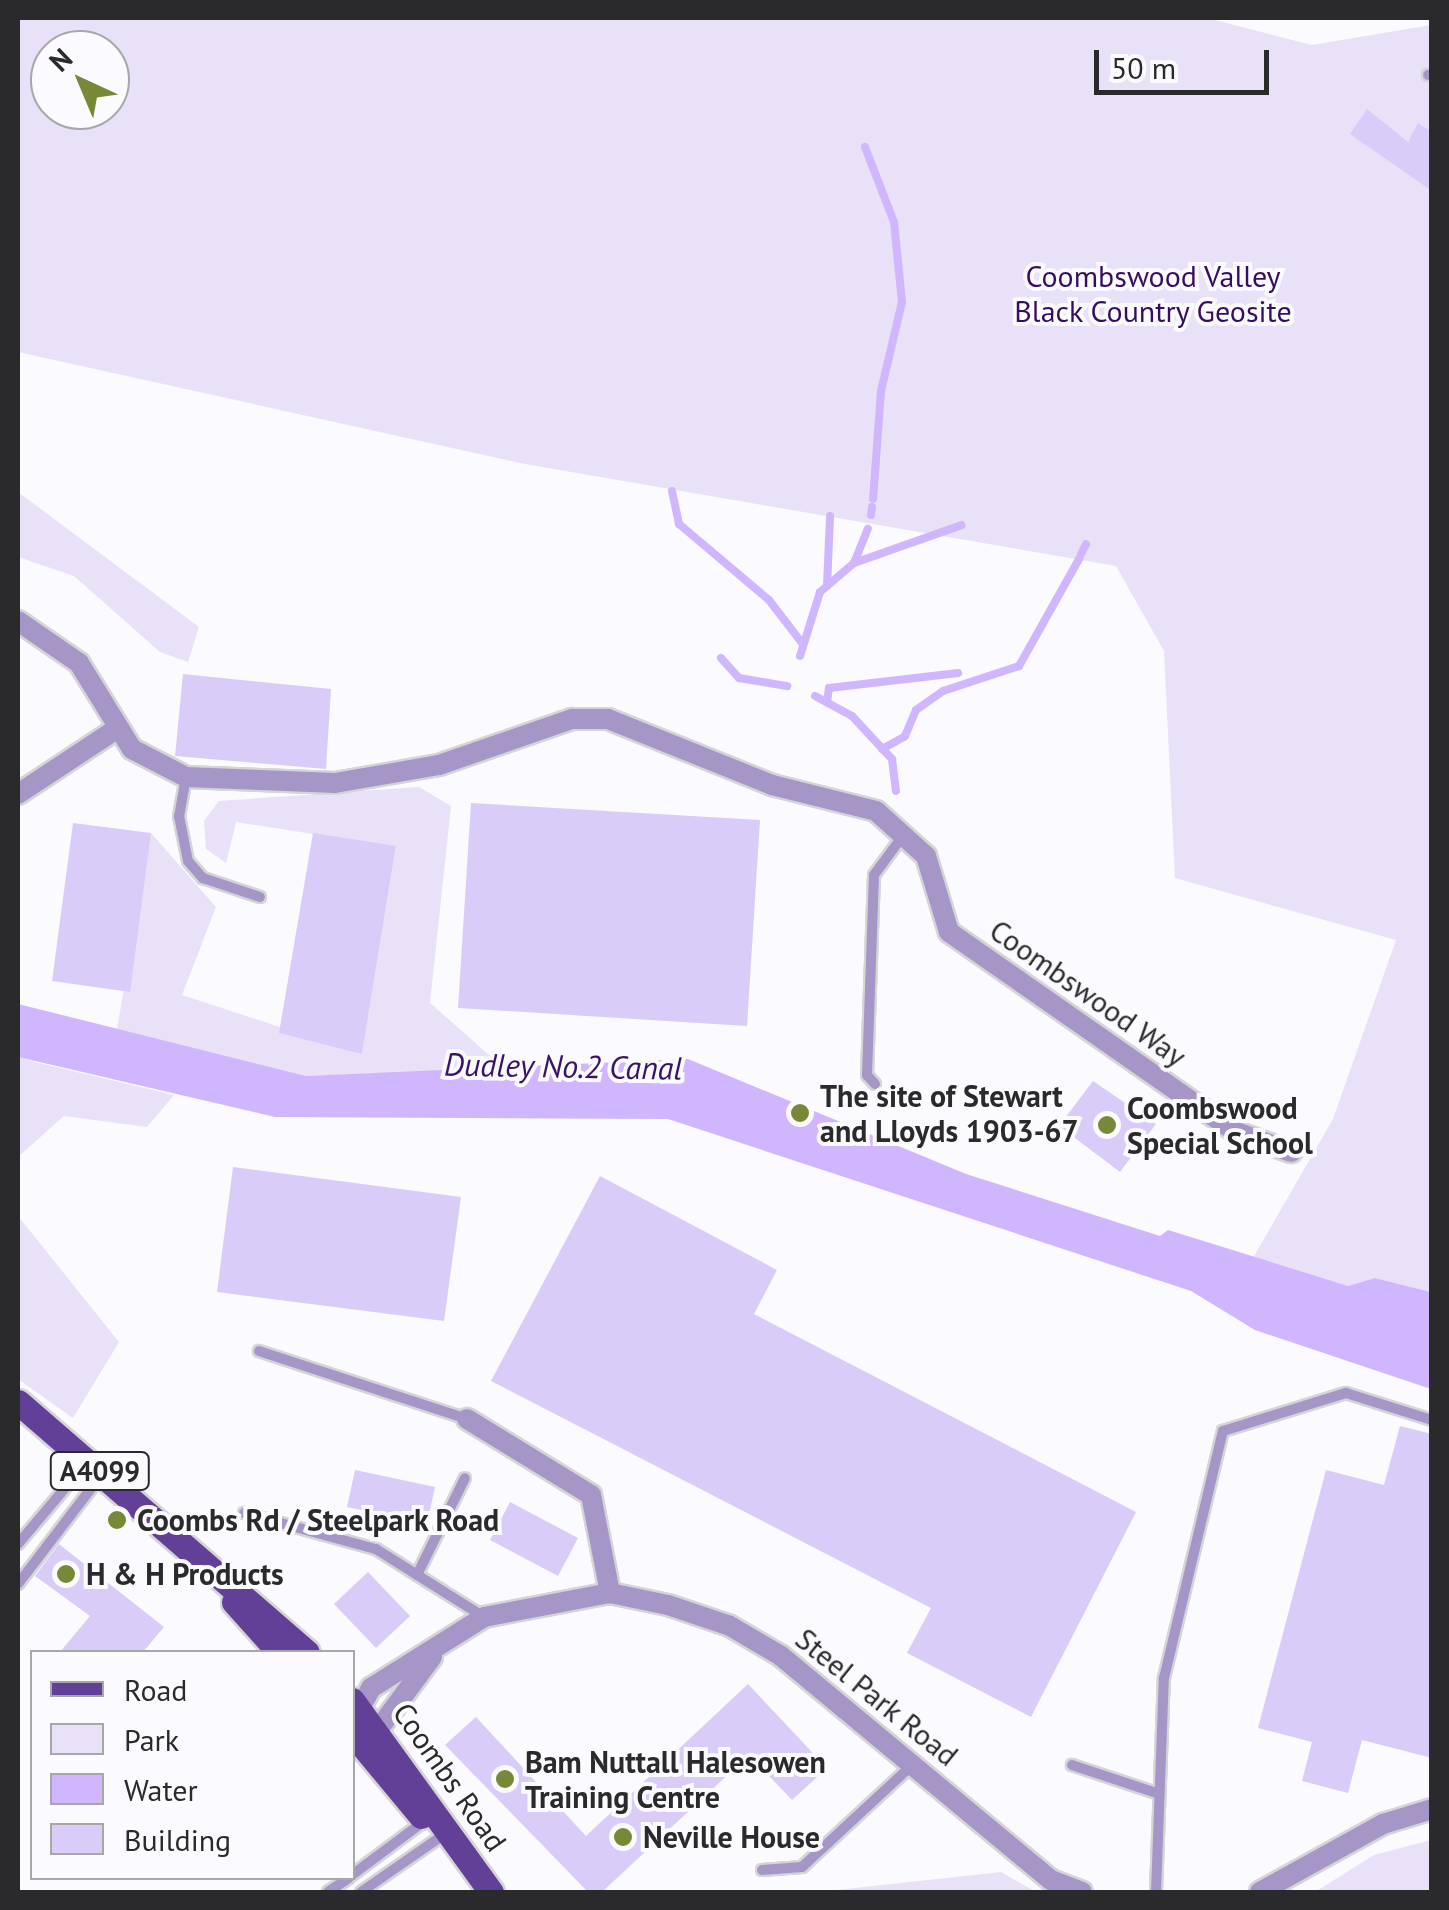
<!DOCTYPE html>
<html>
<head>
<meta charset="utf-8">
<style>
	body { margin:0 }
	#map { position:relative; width:1449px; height:1910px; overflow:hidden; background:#fbfafe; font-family:"PT Sans",sans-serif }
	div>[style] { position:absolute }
	.green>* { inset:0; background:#e8e1f7 }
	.water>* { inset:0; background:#cfb6ff }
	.stream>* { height:8px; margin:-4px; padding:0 4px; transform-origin:4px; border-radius:4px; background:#cfb6ff }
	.building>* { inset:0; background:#d9ccf8 }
	.roads { filter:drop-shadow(2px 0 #d5d5d8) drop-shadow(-2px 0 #d5d5d8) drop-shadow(0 2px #d5d5d8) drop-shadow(0 -2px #d5d5d8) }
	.service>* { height:10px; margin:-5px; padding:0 5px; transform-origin:5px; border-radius:5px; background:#a696c8 }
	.minor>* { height:20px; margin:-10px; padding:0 10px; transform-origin:10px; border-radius:10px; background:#a696c8 }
	.primary>* { height:25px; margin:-12.5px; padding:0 12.5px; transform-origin:12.5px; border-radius:12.5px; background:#634098 }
	.dots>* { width:28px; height:28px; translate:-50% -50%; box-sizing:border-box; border:5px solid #fbfafe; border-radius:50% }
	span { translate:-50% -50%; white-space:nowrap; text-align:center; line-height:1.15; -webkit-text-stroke:8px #fbfafe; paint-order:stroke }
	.shield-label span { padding:2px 8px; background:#fbfafe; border:2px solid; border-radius:8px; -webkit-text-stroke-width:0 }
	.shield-label { font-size:28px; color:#2a2a2c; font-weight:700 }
	.park-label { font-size:30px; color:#360e61 }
	.street-label { font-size:30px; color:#2a2a2c }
	.poi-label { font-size:30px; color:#2a2a2c; font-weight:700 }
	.left { translate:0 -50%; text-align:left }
	.water-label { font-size:32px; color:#3a1466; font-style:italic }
	.frame { position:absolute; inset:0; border:20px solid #2a2a2c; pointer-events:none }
	.legend { position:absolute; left:30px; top:1650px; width:325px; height:230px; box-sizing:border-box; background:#fbfafe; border:2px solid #a7a7aa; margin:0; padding:12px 18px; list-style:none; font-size:30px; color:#2a2a2c }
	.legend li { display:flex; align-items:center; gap:20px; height:50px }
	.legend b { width:50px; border:2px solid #a7a7aa }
	.north { position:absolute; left:30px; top:30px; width:100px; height:100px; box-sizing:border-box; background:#fbfafe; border:2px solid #a7a7aa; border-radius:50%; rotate:316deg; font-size:28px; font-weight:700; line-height:40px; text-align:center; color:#2a2a2c }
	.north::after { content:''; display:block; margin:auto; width:35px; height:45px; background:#778837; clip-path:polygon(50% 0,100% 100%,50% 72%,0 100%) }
	.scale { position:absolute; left:1094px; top:50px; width:175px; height:45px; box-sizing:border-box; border:5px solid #2a2a2c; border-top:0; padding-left:12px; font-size:30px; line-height:35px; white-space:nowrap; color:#2a2a2c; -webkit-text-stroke:8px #fbfafe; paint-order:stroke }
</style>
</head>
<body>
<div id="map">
	<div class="green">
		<div style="clip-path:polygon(evenodd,18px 18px,1207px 18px,1312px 45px,1431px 25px,1431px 1292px,1375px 1278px,1348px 1286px,1253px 1258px,1333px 1119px,1396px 940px,1175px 878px,1164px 651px,1116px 566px,525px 464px,18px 352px,18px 18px,50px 50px,110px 50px,110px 110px,50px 110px,50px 50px)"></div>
		<div style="clip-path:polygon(18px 492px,199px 627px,188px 662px,160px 652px,74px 576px,18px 557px)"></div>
		<div style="clip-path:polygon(419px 787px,451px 806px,430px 1003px,505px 1069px,306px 1076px,117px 1029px,151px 833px,216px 907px,182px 995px,362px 1054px,396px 847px,236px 822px,226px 863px,206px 849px,204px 821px,219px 801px)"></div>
		<div style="clip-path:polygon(18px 1057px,39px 1063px,174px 1095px,147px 1127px,64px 1116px,18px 1157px)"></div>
		<div style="clip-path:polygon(18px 1216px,119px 1342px,73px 1418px,18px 1379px)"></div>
		<div style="clip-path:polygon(1431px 1840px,1431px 1892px,1315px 1892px,1374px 1855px)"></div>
		<div style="clip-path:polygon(1001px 1872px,1036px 1892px,825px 1892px,828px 1891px)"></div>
	</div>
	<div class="water">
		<div style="clip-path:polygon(18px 1004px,306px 1076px,688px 1059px,966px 1174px,1160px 1236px,1168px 1230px,1348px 1286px,1375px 1278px,1431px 1292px,1431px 1389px,1255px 1330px,1191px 1291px,668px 1119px,275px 1117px,18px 1057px)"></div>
	</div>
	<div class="stream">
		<div style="left:865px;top:147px;width:80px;rotate:68.9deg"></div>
		<div style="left:894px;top:222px;width:80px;rotate:84.3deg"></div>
		<div style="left:902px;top:302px;width:91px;rotate:103.3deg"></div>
		<div style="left:881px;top:391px;width:108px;rotate:94.2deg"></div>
		<div style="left:672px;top:491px;width:34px;rotate:78deg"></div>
		<div style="left:679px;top:524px;width:118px;rotate:40.2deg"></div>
		<div style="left:769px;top:600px;width:54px;rotate:52.5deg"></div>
		<div style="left:871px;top:515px;width:8px;rotate:-83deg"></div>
		<div style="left:1081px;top:554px;width:11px;rotate:-63deg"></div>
		<div style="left:854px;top:563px;width:114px;rotate:-19.4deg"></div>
		<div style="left:827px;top:586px;width:70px;rotate:-87.5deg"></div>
		<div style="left:800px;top:656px;width:67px;rotate:-72.6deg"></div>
		<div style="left:820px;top:592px;width:45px;rotate:-40.5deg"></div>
		<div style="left:854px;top:563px;width:37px;rotate:-68deg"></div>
		<div style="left:721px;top:658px;width:27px;rotate:48deg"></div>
		<div style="left:739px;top:678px;width:49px;rotate:9.5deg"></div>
		<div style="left:815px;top:696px;width:42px;rotate:28.4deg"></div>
		<div style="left:852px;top:716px;width:59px;rotate:47.1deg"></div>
		<div style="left:892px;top:759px;width:32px;rotate:83deg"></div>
		<div style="left:827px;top:702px;width:14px;rotate:-82deg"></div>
		<div style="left:829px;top:688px;width:130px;rotate:-6.6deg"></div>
		<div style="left:882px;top:749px;width:26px;rotate:-29deg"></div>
		<div style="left:905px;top:736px;width:28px;rotate:-67deg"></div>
		<div style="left:916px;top:710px;width:33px;rotate:-35deg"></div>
		<div style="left:943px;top:691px;width:80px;rotate:-18.2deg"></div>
		<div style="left:1019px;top:666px;width:123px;rotate:-60.7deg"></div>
	</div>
	<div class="building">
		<div style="clip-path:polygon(1367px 109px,1408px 142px,1418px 123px,1432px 132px,1432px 191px,1350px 134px)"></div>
		<div style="clip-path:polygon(183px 674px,331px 689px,326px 769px,175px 756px)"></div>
		<div style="clip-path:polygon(471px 803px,760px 820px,747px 1026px,458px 1008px)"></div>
		<div style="clip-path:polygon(73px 823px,151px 833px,130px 992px,52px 981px)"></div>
		<div style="clip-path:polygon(313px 833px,396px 846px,362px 1054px,279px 1033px)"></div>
		<div style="clip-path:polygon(1093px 1081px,1156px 1124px,1120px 1172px,1059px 1126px)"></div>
		<div style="clip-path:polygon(233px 1167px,461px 1197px,444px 1321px,217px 1292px)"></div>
		<div style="clip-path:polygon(600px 1176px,777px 1270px,754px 1314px,1136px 1512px,1031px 1717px,907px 1653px,931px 1608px,491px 1381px)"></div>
		<div style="clip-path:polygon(1400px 1426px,1432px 1434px,1432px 1758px,1362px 1740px,1348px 1793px,1302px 1781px,1312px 1742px,1258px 1728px,1326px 1470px,1384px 1485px)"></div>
		<div style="clip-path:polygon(355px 1470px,435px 1487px,427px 1524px,347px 1507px)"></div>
		<div style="clip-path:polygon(510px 1502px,578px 1538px,558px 1576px,490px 1540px)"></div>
		<div style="clip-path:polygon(59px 1544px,164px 1627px,143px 1652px,60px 1652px,90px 1616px,35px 1576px)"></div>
		<div style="clip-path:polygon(368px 1572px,410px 1616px,376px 1648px,334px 1604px)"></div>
		<div style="clip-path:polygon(748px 1684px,827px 1768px,792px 1800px,749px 1755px,602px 1892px,588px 1892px,445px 1745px,476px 1717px,586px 1836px)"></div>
	</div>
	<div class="roads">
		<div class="service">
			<div style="left:1428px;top:75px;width:4px;rotate:-14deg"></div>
			<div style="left:186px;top:777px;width:40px;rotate:100deg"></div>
			<div style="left:179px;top:816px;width:46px;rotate:78.7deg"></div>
			<div style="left:188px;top:861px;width:23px;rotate:49deg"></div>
			<div style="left:203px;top:878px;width:60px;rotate:18.4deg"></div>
			<div style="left:875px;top:1084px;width:12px;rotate:-132deg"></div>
			<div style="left:867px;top:1075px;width:200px;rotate:-88deg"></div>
			<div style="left:874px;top:875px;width:52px;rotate:-53.6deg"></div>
			<div style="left:259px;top:1351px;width:219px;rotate:18.1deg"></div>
			<div style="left:244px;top:1513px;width:137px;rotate:15.3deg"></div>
			<div style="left:376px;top:1549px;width:128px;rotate:32.2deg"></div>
			<div style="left:18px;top:1544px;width:107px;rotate:-49.9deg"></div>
			<div style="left:417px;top:1575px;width:108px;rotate:-63.7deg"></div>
			<div style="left:18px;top:1584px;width:138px;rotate:-52.6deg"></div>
			<div style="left:1072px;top:1765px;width:92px;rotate:18.4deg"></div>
			<div style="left:762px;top:1870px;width:40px;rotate:-4.3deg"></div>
			<div style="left:802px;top:1867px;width:150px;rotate:-42.8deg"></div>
			<div style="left:352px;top:1875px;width:94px;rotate:-36.7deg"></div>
			<div style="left:328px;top:1892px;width:25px;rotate:-34deg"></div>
			<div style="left:361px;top:1892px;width:95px;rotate:-34.7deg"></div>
			<div style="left:1156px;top:1892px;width:214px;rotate:-87.9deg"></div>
			<div style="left:1164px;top:1678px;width:254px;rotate:-76.6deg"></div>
			<div style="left:1223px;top:1431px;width:129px;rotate:-17.2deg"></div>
			<div style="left:1346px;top:1393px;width:90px;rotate:17.4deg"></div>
		</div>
		<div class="minor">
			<div style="left:18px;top:621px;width:74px;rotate:34.5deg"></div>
			<div style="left:79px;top:663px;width:101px;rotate:58.4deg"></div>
			<div style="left:132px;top:749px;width:61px;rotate:27.4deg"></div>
			<div style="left:186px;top:777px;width:149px;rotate:2.3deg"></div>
			<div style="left:335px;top:783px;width:106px;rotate:-9.8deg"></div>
			<div style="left:439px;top:765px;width:141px;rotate:-19.1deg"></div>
			<div style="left:572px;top:719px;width:36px"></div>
			<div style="left:608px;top:719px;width:177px;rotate:21.9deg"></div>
			<div style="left:772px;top:785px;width:107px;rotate:14deg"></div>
			<div style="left:876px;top:811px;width:67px;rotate:42deg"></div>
			<div style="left:926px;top:856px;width:79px;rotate:73.2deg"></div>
			<div style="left:949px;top:932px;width:348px;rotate:34.9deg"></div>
			<div style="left:1234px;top:1131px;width:61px;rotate:20.2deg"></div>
			<div style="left:18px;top:794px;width:120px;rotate:-33.4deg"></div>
			<div style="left:467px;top:1419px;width:145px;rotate:31.5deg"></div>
			<div style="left:591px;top:1495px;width:100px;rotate:79deg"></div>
			<div style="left:360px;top:1708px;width:23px;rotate:-61deg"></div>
			<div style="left:371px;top:1688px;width:133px;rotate:-32.1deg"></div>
			<div style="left:484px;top:1617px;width:128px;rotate:-10.8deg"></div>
			<div style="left:610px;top:1593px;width:59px;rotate:11.7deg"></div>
			<div style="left:668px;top:1605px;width:65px;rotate:18.7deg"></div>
			<div style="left:730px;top:1626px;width:59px;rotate:30.5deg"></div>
			<div style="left:781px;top:1656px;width:351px;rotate:39.7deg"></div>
			<div style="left:1051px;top:1880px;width:33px;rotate:21deg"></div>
			<div style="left:369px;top:1742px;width:106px;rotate:-53.5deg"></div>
			<div style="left:1260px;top:1892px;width:141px;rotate:-28.9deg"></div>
			<div style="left:1383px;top:1824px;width:51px;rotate:-17deg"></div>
		</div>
		<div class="primary">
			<div style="left:18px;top:1402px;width:382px;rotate:40.9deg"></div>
			<div style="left:234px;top:1602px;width:67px;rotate:48deg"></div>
			<div style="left:352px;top:1700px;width:237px;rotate:54.1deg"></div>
			<div style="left:352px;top:1733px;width:108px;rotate:50.3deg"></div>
		</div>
	</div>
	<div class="dots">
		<div style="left:800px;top:1113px;background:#778837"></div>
		<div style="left:1107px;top:1125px;background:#778837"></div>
		<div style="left:117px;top:1520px;background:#778837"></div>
		<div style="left:66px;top:1574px;background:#778837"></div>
		<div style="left:505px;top:1779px;background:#778837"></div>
		<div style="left:623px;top:1837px;background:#778837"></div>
	</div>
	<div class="shield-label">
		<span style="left:100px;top:1471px">A4099</span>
	</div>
	<div class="park-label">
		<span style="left:1153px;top:293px">Coombswood Valley<br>Black Country Geosite</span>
	</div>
	<div class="street-label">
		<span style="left:1088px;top:993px;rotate:35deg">Coombswood Way</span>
		<span style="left:877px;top:1697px;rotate:39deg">Steel Park Road</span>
		<span style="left:450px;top:1777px;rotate:55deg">Coombs Road</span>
	</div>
	<div class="poi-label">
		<span class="left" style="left:820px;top:1113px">The site of Stewart<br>and Lloyds 1903-67</span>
		<span class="left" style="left:1127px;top:1125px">Coombswood<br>Special School</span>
		<span class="left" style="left:137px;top:1520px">Coombs Rd / Steelpark Road</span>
		<span class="left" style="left:86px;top:1574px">H &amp; H Products</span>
		<span class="left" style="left:525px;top:1779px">Bam Nuttall Halesowen<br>Training Centre</span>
		<span class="left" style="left:643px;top:1837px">Neville House</span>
	</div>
	<div class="water-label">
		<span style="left:563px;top:1066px;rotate:1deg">Dudley No.2 Canal</span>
	</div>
	<div class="frame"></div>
	<ul class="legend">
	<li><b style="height:12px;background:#634098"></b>Road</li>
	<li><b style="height:28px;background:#e8e1f7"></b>Park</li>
	<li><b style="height:28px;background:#cfb6ff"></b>Water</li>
	<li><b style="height:28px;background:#d9ccf8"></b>Building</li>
	</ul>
	<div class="north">N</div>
	<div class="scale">50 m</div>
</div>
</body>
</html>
